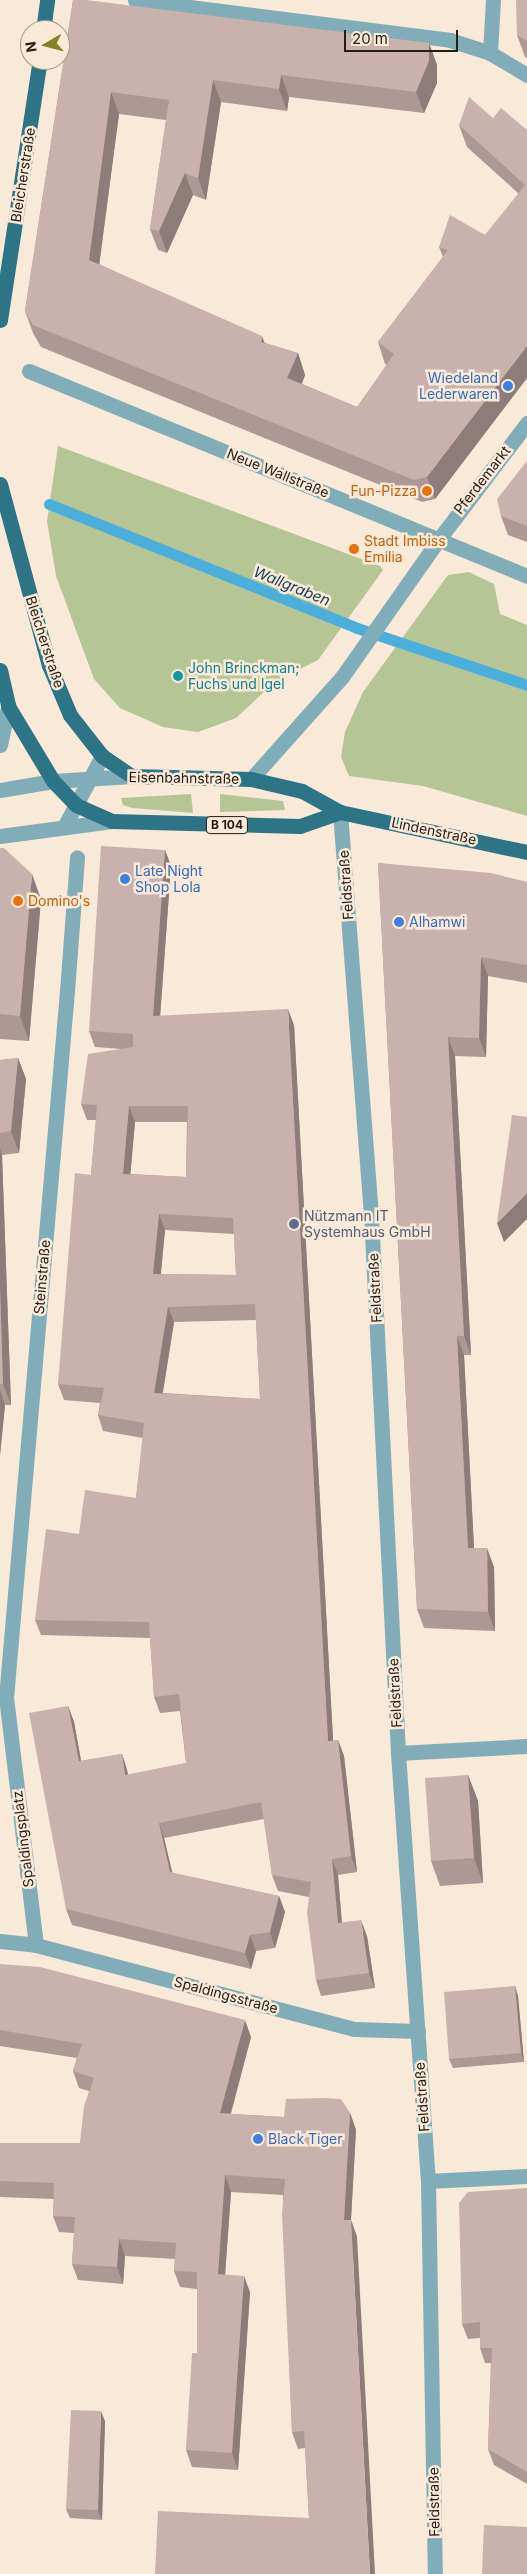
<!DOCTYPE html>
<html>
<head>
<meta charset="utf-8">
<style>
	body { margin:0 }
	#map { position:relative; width:527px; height:2574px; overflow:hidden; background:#f9e9d8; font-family:Inter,sans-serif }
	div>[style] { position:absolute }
	.green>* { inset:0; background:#b6c595 }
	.stream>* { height:11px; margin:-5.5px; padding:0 5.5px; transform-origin:5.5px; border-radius:5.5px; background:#4caeda }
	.service>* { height:15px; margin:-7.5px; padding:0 7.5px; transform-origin:7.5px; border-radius:7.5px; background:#81adb9 }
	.pedestrian>* { height:15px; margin:-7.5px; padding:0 7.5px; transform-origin:7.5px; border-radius:7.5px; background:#81adb9 }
	.minor>* { height:15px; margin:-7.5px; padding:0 7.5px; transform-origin:7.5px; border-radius:7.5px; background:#81adb9 }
	.tertiary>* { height:15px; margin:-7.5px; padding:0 7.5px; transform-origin:7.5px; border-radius:7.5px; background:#81adb9 }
	.primary>* { height:15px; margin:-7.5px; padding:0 7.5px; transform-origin:7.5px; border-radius:7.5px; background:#2c7486 }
	.wall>* { inset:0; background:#ad9895 }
	.shaded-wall>* { inset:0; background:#8d7c79 }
	.building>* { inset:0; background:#c9b1ad }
	.dots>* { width:14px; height:14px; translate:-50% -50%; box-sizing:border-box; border:2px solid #f9e9d8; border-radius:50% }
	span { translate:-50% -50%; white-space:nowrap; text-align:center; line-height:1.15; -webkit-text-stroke:5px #f9e9d8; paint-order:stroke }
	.shield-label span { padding:1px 4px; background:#f9e9d8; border:1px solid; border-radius:4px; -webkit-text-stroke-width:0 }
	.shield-label { font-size:12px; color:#231d17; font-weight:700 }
	.street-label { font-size:14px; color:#231d17 }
	.shop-label { font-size:14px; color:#366cbe }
	.right { translate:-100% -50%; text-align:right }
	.left { translate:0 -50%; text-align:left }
	.food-label { font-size:14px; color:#c56008 }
	.culture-label { font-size:14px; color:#0d838f }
	.service-label { font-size:14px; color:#4e5e75 }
	.water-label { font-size:15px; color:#174154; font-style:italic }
	.north { position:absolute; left:20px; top:20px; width:50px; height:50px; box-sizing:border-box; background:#f9e9d8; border:1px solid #a3978b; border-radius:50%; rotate:262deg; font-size:14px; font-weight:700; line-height:20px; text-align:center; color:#231d17 }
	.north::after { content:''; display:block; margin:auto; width:18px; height:22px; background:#898027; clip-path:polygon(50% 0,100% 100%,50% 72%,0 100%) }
	.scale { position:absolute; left:344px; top:30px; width:114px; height:22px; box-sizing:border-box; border:2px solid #231d17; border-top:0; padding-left:6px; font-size:15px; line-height:18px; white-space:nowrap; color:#231d17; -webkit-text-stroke:4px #f9e9d8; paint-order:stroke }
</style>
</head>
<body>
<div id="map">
	<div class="green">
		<div style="clip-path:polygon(58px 446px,380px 566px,383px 570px,318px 660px,276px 681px,236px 718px,198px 732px,163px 727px,120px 708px,94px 679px,56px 576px,47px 521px)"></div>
		<div style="clip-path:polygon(469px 572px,494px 584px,500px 614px,527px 625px,527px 816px,423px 786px,349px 776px,341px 757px,345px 732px,363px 692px,448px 575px)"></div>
		<div style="clip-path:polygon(191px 794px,193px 813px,132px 808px,123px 805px,121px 798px)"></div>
		<div style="clip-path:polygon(220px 794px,283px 801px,285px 810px,220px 812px)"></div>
	</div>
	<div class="stream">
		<div style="left:49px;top:504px;width:332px;rotate:21.9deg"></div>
		<div style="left:357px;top:628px;width:179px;rotate:18.5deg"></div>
	</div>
	<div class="service">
		<div style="left:398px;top:1753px;width:129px;rotate:-3.1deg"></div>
	</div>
	<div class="pedestrian">
		<div style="left:439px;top:539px;width:146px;rotate:-52.8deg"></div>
		<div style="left:67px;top:991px;width:134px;rotate:-85.7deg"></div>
	</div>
	<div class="minor">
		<div style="left:135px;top:0;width:318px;rotate:7.2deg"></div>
		<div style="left:450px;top:40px;width:42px;rotate:18deg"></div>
		<div style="left:490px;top:53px;width:43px;rotate:30.7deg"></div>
		<div style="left:490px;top:53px;width:53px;rotate:-86.8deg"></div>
		<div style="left:29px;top:371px;width:539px;rotate:22.37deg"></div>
		<div style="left:251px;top:779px;width:137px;rotate:-48.3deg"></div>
		<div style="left:342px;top:677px;width:169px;rotate:-54.9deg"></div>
		<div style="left:0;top:1941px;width:36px;rotate:6deg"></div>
		<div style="left:36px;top:1945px;width:329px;rotate:14.8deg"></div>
		<div style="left:354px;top:2029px;width:64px;rotate:1.8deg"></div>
		<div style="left:36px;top:1945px;width:249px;rotate:-96.9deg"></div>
		<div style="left:6px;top:1698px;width:710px;rotate:-85.07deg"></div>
		<div style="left:428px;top:2181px;width:99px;rotate:-2.9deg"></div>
	</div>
	<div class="tertiary">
		<div style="left:0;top:745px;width:40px;rotate:-78deg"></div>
		<div style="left:0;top:790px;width:54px;rotate:-9.6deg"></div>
		<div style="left:53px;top:781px;width:79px;rotate:-3.6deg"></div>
		<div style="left:340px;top:812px;width:403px;rotate:85.6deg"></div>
		<div style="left:371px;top:1214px;width:540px;rotate:87.13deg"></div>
		<div style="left:398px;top:1753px;width:429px;rotate:86deg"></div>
		<div style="left:428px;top:2181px;width:393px;rotate:89deg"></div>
		<div style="left:64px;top:827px;width:81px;rotate:-61.8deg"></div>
		<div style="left:0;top:836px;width:113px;rotate:-7.6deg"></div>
	</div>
	<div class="primary">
		<div style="left:43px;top:30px;width:30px;rotate:-82deg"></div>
		<div style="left:0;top:320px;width:263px;rotate:-81.3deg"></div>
		<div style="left:0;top:484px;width:188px;rotate:74.9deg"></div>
		<div style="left:49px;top:665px;width:54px;rotate:67.2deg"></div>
		<div style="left:70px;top:715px;width:52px;rotate:52deg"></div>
		<div style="left:102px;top:756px;width:36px;rotate:34deg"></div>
		<div style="left:132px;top:776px;width:119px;rotate:1.4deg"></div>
		<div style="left:251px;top:779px;width:52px;rotate:13.2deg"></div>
		<div style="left:302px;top:791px;width:43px;rotate:28.9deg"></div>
		<div style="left:340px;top:812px;width:191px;rotate:12.1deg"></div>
		<div style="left:0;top:670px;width:37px;rotate:77deg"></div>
		<div style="left:8px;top:706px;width:87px;rotate:59deg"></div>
		<div style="left:53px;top:781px;width:33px;rotate:46deg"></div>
		<div style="left:76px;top:805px;width:39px;rotate:24deg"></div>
		<div style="left:112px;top:821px;width:188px;rotate:1.5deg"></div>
		<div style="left:300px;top:826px;width:42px;rotate:-19.3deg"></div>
	</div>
	<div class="wall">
		<div style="clip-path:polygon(73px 0,429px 43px,437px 65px,437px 83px,424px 113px,289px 97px,287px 111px,221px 102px,206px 200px,193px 195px,167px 253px,158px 250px,150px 229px,166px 120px,119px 114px,99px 264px,265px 343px,298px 353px,305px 375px,302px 384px,357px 407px,387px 365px,385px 364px,378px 342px,443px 257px,439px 247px,485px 235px,519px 194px,467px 147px,459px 125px,493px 118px,527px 130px,527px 378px,435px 499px,422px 502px,41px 347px,33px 333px,25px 311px)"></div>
		<div style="clip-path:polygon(527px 0,527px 58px,525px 57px,517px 35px)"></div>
		<div style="clip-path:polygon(527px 461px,527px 542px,508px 535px,501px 516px)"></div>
		<div style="clip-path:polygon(0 848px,41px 899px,29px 1041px,0 1039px)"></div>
		<div style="clip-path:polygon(evenodd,165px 850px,171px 866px,160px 1016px,294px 1025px,333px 1741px,338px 1740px,344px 1756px,357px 1872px,338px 1875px,342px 1923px,367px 1936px,375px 1988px,321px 1996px,316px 1980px,309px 1897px,278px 1891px,272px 1875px,264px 1819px,164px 1838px,172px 1873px,279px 1896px,285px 1912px,275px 1948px,256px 1951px,251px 1969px,72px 1925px,66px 1909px,68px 1706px,74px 1722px,81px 1761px,122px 1754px,127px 1770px,128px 1775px,186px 1763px,180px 1711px,160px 1713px,154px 1697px,150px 1638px,41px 1635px,35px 1620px,79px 1534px,136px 1498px,143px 1438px,103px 1431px,98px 1415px,100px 1403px,64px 1400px,58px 1384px,91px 1175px,96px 1120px,87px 1120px,81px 1104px,122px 1049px,95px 1047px,89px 1031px,165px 850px,135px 1122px,187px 1122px,186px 1177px,130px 1174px,135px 1122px,165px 850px,165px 1230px,234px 1234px,236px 1275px,161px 1274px,165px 1230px,165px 850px,256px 1320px,260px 1399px,163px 1393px,174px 1322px,256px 1320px)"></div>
		<div style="clip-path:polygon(378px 863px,527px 882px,527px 983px,488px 976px,486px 1057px,455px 1056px,471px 1355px,464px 1355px,474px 1548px,494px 1567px,495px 1631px,424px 1628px,417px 1609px)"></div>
		<div style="clip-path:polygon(18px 1058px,26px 1079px,19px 1153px,2px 1155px,11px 1405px,5px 1405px,0 1455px,0 1060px)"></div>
		<div style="clip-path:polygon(468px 1775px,478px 1801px,483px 1883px,440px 1886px,431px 1861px)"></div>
		<div style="clip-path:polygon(0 1964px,251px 2037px,231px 2114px,284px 2117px,350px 2113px,356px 2130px,351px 2220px,357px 2237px,309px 2518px,305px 2448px,298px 2449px,292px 2432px,283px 2195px,231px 2192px,225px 2274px,250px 2292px,238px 2470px,192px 2467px,186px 2450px,197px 2353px,197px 2289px,180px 2287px,174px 2271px,175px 2259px,125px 2256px,123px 2284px,78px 2280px,72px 2264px,74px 2233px,59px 2232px,53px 2216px,54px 2199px,0 2197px,0 2143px,80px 2143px,89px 2091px,79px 2088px,73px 2071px,77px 2058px,0 2046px)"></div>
		<div style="clip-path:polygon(515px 1986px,518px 1996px,524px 2062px,453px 2068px,449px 2059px)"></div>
		<div style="clip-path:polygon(527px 2188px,527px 2484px,494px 2465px,488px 2449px,491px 2363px,485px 2363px,480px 2348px,480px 2338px,468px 2339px,462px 2324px)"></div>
		<div style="clip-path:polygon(105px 2421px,102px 2520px,70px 2518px,66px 2509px)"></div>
	</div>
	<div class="shaded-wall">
		<div style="clip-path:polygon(429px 43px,437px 65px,437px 83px,424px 113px,416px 92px)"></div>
		<div style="clip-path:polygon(281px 75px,289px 97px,287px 111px,279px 89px)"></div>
		<div style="clip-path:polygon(213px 80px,221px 102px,206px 200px,198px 178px)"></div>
		<div style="clip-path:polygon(111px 92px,119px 114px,97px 282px,89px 260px)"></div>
		<div style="clip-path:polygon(185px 173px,193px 195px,167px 253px,159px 231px)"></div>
		<div style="clip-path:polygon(262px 336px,270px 357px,261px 342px)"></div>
		<div style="clip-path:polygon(527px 346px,527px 378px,435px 499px,427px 477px)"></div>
		<div style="clip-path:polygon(298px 353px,305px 375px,295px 400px,287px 378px)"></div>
		<div style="clip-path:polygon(165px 850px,171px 866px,159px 1032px,153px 1016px)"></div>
		<div style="clip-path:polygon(32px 874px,41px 899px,29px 1041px,20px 1016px)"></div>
		<div style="clip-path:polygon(481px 957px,488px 976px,486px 1057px,479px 1038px)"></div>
		<div style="clip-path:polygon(288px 1009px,294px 1025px,334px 1757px,328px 1741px)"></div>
		<div style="clip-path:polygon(448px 1037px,455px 1056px,471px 1355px,464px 1336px)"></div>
		<div style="clip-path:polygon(18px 1058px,26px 1079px,19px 1153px,11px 1131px)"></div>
		<div style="clip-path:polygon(129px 1106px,135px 1122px,129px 1190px,123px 1174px)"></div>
		<div style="clip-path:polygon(0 1149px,2px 1155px,11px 1405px,3px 1384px,0 1289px)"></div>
		<div style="clip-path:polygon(527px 1193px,527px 1219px,504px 1242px,497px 1223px)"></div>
		<div style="clip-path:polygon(159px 1214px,165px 1230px,159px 1290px,153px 1274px)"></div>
		<div style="clip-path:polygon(168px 1307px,174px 1322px,160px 1409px,154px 1393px)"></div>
		<div style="clip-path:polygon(457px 1336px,464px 1355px,475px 1567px,468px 1548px)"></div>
		<div style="clip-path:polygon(0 1390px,5px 1405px,0 1455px)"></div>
		<div style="clip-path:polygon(487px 1548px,494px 1567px,495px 1631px,488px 1612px)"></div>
		<div style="clip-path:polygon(68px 1706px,74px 1722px,84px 1777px,79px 1761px)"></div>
		<div style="clip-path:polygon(338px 1740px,344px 1756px,357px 1872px,351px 1856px)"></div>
		<div style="clip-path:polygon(122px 1754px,127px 1770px,131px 1791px,125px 1775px)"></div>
		<div style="clip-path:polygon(468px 1775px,478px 1801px,483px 1883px,474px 1858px)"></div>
		<div style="clip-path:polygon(159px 1823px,164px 1838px,176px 1888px,170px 1872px)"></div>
		<div style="clip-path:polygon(332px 1859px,338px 1875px,343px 1939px,338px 1923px)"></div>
		<div style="clip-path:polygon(279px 1896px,285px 1912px,275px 1948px,270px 1932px)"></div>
		<div style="clip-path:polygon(361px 1920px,367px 1936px,375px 1988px,369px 1973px)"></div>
		<div style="clip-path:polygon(250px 1935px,256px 1951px,251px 1969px,245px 1953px)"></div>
		<div style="clip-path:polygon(515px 1986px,518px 1996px,524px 2062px,521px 2053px)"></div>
		<div style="clip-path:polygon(245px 2020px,251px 2037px,226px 2130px,220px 2113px)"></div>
		<div style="clip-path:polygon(350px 2113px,356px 2130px,350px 2236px,344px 2220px)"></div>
		<div style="clip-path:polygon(225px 2175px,231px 2192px,224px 2290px,218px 2274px)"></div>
		<div style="clip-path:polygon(351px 2220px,357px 2237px,375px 2574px,370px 2574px)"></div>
		<div style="clip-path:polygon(119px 2239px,125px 2256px,123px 2284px,117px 2267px)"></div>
		<div style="clip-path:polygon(244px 2276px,250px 2292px,238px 2470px,232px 2453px)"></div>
		<div style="clip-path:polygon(101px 2411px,105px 2421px,102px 2520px,98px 2510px)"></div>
	</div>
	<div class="building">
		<div style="clip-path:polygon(73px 0,86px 0,429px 43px,429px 61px,416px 92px,281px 75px,279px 89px,213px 80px,198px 178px,185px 173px,159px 231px,150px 229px,169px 100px,111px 92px,89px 260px,262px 336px,261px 342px,298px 353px,287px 378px,357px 407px,394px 354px,378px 342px,448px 250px,439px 247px,450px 215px,485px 235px,525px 185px,459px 125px,469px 97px,493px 118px,501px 108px,527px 130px,527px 346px,427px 477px,414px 480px,33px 325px,25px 311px)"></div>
		<div style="clip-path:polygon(516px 0,527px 0,527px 41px,517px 35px)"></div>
		<div style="clip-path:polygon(527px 461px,527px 526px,501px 516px,497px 499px)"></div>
		<div style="clip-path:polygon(evenodd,101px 846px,165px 850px,153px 1016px,288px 1009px,328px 1741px,338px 1740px,351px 1856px,332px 1859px,338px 1923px,361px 1920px,369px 1973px,316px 1980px,307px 1913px,311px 1882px,272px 1875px,261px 1802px,159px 1823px,170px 1872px,279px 1896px,270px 1932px,250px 1935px,245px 1953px,66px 1909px,29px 1713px,68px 1706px,79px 1761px,122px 1754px,125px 1775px,186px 1763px,179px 1694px,154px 1697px,149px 1622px,35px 1620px,46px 1529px,79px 1534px,85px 1490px,136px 1498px,144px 1423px,98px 1415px,104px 1388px,58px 1384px,75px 1173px,91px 1175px,97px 1105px,81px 1104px,88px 1054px,133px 1047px,133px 1034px,89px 1031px,101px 846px,129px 1106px,188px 1106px,186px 1177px,123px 1174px,129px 1106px,101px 846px,159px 1214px,233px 1218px,236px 1275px,153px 1274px,159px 1214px,101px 846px,255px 1304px,260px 1399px,154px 1393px,168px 1307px,255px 1304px)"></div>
		<div style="clip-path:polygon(0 848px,4px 848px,32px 874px,20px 1016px,0 1014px)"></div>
		<div style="clip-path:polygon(378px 863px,491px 873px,527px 882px,527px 965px,481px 957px,479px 1038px,448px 1037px,464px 1336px,457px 1336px,468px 1548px,487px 1548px,488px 1612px,417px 1609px)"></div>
		<div style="clip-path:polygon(18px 1058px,11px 1131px,0 1133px,0 1060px)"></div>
		<div style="clip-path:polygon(512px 1115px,527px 1117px,527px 1193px,497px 1223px)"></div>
		<div style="clip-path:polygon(0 1289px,3px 1384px,0 1384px)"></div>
		<div style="clip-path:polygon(468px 1775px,474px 1858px,431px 1861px,425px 1778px)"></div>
		<div style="clip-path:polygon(0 1964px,40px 1967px,245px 2020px,220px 2113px,284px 2117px,286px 2099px,323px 2098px,341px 2099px,350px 2113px,344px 2220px,351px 2220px,370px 2574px,155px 2574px,158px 2511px,309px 2518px,304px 2431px,292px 2432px,282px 2214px,285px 2179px,225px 2175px,218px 2274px,244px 2276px,232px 2453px,186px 2450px,192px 2353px,197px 2353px,197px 2272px,174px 2271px,176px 2243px,119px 2239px,117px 2267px,72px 2264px,75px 2217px,53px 2216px,54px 2183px,0 2181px,0 2143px,80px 2143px,84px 2106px,94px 2078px,73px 2071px,82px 2044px,0 2030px)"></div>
		<div style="clip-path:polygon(515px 1986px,521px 2053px,449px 2059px,444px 1992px)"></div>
		<div style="clip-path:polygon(527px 2188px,527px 2472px,488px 2449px,492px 2348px,480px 2348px,480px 2322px,462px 2324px,459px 2203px,468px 2192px)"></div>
		<div style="clip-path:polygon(71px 2410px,101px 2411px,98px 2510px,66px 2509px)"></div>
		<div style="clip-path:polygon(484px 2525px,527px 2527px,527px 2574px,482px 2574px)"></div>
	</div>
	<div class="dots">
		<div style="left:508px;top:386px;background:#3f7fe0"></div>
		<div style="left:427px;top:491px;background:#e8710a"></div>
		<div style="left:354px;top:549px;background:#e8710a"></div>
		<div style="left:178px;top:676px;background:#0f9aa8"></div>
		<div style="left:125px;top:879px;background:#3f7fe0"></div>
		<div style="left:18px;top:901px;background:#e8710a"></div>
		<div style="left:399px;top:922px;background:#3f7fe0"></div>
		<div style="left:294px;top:1224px;background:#5c6f8a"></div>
		<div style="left:258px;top:2139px;background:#3f7fe0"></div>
	</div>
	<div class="shield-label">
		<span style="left:227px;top:825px">B 104</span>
	</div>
	<div class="street-label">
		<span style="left:23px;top:175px;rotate:-81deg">Bleicherstraße</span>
		<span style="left:278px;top:473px;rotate:22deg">Neue Wallstraße</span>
		<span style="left:482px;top:480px;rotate:-52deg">Pferdemarkt</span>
		<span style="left:45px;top:642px;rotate:72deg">Bleicherstraße</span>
		<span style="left:184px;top:778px;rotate:1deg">Eisenbahnstraße</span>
		<span style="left:434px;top:831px;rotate:12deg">Lindenstraße</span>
		<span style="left:346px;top:885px;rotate:-94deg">Feldstraße</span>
		<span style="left:42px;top:1277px;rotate:-85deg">Steinstraße</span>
		<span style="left:375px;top:1288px;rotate:-93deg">Feldstraße</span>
		<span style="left:395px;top:1693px;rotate:-93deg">Feldstraße</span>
		<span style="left:23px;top:1839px;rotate:-97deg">Spaldingsplatz</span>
		<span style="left:226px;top:1995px;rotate:15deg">Spaldingsstraße</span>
		<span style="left:422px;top:2097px;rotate:-94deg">Feldstraße</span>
		<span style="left:434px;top:2502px;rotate:-91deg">Feldstraße</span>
	</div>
	<div class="shop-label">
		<span class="right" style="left:498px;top:386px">Wiedeland<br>Lederwaren</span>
		<span class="left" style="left:135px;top:879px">Late Night<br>Shop Lola</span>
		<span class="left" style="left:409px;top:922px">Alhamwi</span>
		<span class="left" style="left:268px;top:2139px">Black Tiger</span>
	</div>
	<div class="food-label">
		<span class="right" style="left:417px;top:491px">Fun-Pizza</span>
		<span class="left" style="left:364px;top:549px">Stadt Imbiss<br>Emilia</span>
		<span class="left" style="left:28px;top:901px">Domino's</span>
	</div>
	<div class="culture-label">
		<span class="left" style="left:188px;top:676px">John Brinckman;<br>Fuchs und Igel</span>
	</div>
	<div class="service-label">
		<span class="left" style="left:304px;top:1224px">Nützmann IT<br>Systemhaus GmbH</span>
	</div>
	<div class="water-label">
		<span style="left:292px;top:586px;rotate:22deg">Wallgraben</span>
	</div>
	<div class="north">N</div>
	<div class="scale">20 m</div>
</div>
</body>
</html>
